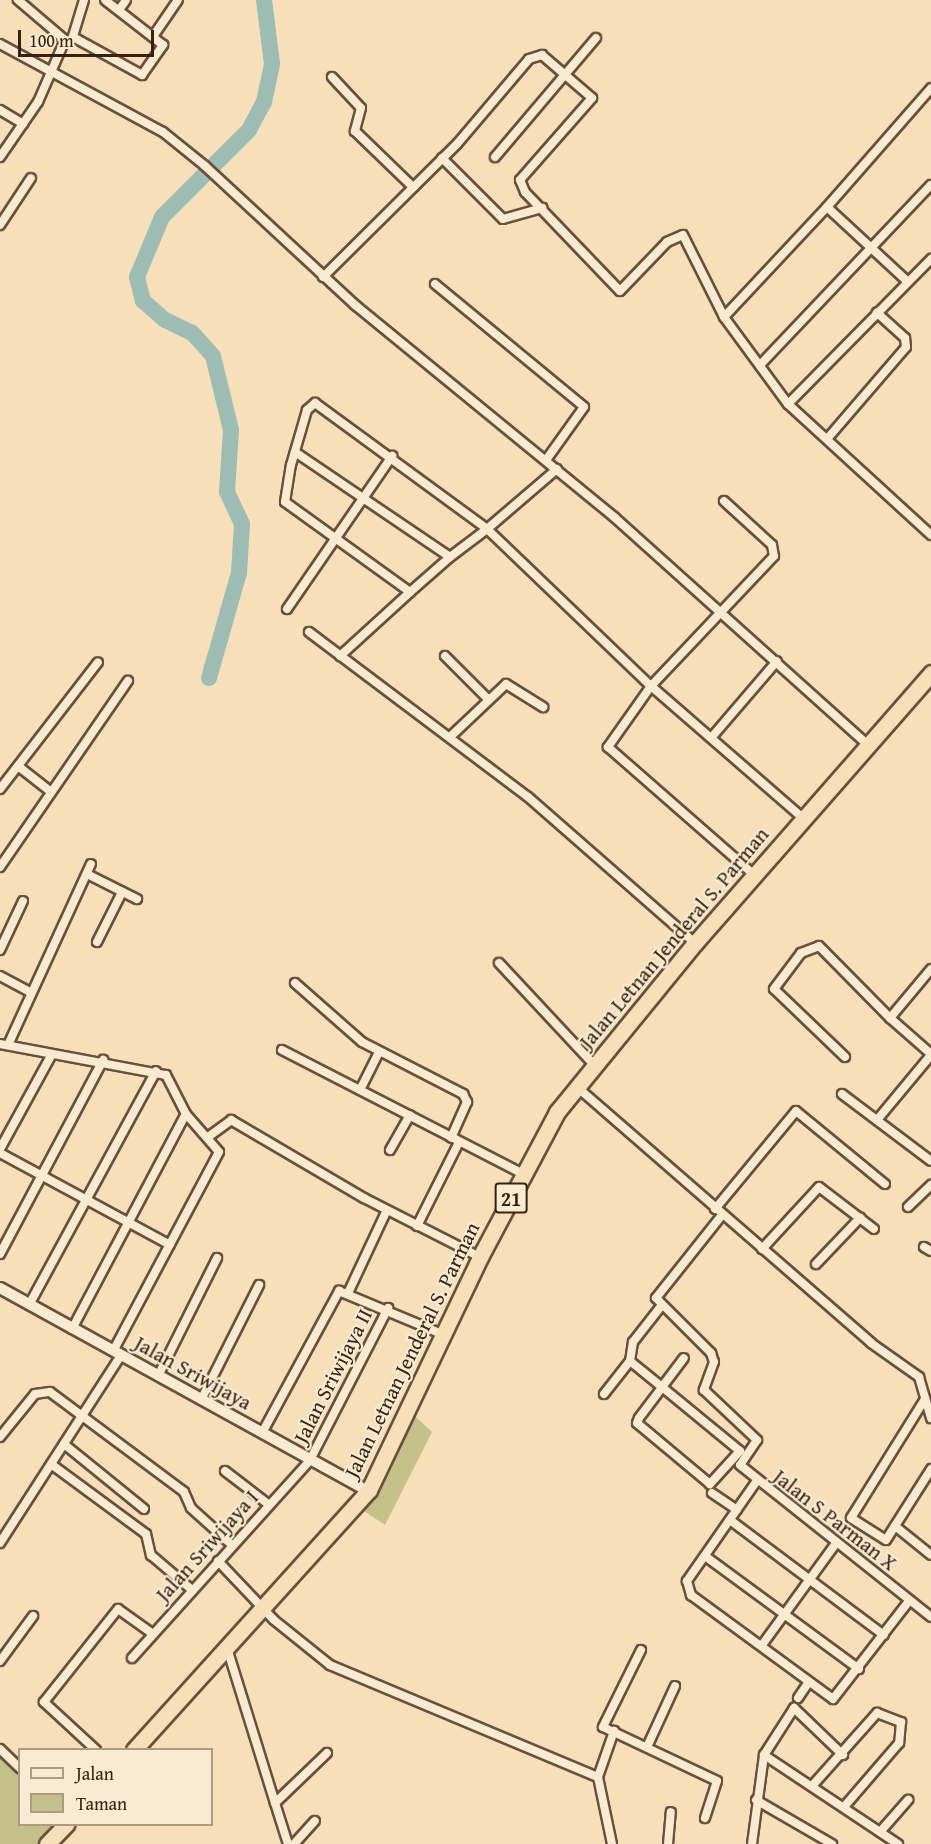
<!DOCTYPE html>
<html>
<head>
<meta charset="utf-8">
<style>
	body { margin:0 }
	#map { position:relative; width:931px; height:1844px; overflow:hidden; background:#f6dfb9; font-family:"Gentium Book Plus",serif }
	div>[style] { position:absolute }
	.green>* { inset:0; background:#c3c08a }
	.river>* { height:16px; margin:-8px; padding:0 8px; transform-origin:8px; border-radius:8px; background:#9dbcb4 }
	.roads { filter:drop-shadow(2px 0 #68503c) drop-shadow(-2px 0 #68503c) drop-shadow(0 2px #68503c) drop-shadow(0 -2px #68503c) }
	.street>* { height:8px; margin:-4px; padding:0 4px; transform-origin:4px; border-radius:4px; background:#f9ead2 }
	.secondary>* { height:10px; margin:-5px; padding:0 5px; transform-origin:5px; border-radius:5px; background:#f9ead2 }
	.highway>* { height:15px; margin:-7.5px; padding:0 7.5px; transform-origin:7.5px; border-radius:7.5px; background:#f6dfb9 }
	span { translate:-50% -50%; white-space:nowrap; text-align:center; line-height:1.15; -webkit-text-stroke:4.5px #f9ead2; paint-order:stroke }
	.shield-label span { padding:2px 4px; background:#f9ead2; border:2px solid; border-radius:4px; -webkit-text-stroke-width:0 }
	.shield-label { font-size:20px; color:#382112; font-weight:700 }
	.street-label { font-size:21px; color:#382112 }
	.legend { position:absolute; left:18px; top:1748px; width:195px; height:78px; box-sizing:border-box; background:#f9ead2; border:2px solid #ac9a85; margin:0; padding:8px 10px; list-style:none; font-size:18px; color:#382112 }
	.legend li { display:flex; align-items:center; gap:12px; height:30px }
	.legend b { width:30px; border:2px solid #ac9a85 }
	.scale { position:absolute; left:18px; top:30px; width:136px; height:27px; box-sizing:border-box; border:3px solid #382112; border-top:0; padding-left:8px; font-size:18px; line-height:21px; white-space:nowrap; color:#382112; -webkit-text-stroke:4px #f9ead2; paint-order:stroke }
</style>
</head>
<body>
<div id="map">
	<div class="green">
		<div style="clip-path:polygon(408px 1410px,432px 1432px,385px 1525px,355px 1505px)"></div>
		<div style="clip-path:polygon(0 1749px,19px 1767px,20px 1824px,64px 1825px,47px 1844px,0 1844px)"></div>
	</div>
	<div class="river">
		<div style="left:209px;top:678px;width:109px;rotate:-74.1deg"></div>
		<div style="left:239px;top:573px;width:49px;rotate:-86.5deg"></div>
		<div style="left:242px;top:524px;width:35px;rotate:-115deg"></div>
		<div style="left:227px;top:492px;width:62px;rotate:-86.3deg"></div>
		<div style="left:231px;top:430px;width:76px;rotate:-103.7deg"></div>
		<div style="left:213px;top:356px;width:31px;rotate:-132deg"></div>
		<div style="left:192px;top:333px;width:30px;rotate:-154deg"></div>
		<div style="left:165px;top:320px;width:29px;rotate:-139deg"></div>
		<div style="left:143px;top:301px;width:25px;rotate:-104deg"></div>
		<div style="left:137px;top:277px;width:65px;rotate:-67.4deg"></div>
		<div style="left:162px;top:217px;width:123px;rotate:-45deg"></div>
		<div style="left:249px;top:130px;width:32px;rotate:-62deg"></div>
		<div style="left:264px;top:102px;width:39px;rotate:-78deg"></div>
		<div style="left:272px;top:64px;width:64px;rotate:-97.1deg"></div>
	</div>
	<div class="roads">
		<div class="street">
			<div style="left:84px;top:0;width:39px;rotate:107deg"></div>
			<div style="left:73px;top:37px;width:79px;rotate:28.8deg"></div>
			<div style="left:142px;top:75px;width:37px;rotate:-55deg"></div>
			<div style="left:163px;top:45px;width:73px;rotate:-142.2deg"></div>
			<div style="left:119px;top:10px;width:12px;rotate:-55deg"></div>
			<div style="left:154px;top:35px;width:42px;rotate:-55.6deg"></div>
			<div style="left:0;top:44px;width:185px;rotate:28.4deg"></div>
			<div style="left:163px;top:132px;width:54px;rotate:39deg"></div>
			<div style="left:205px;top:166px;width:205px;rotate:42.8deg"></div>
			<div style="left:355px;top:305px;width:335px;rotate:39.3deg"></div>
			<div style="left:614px;top:517px;width:341px;rotate:41.9deg"></div>
			<div style="left:332px;top:77px;width:42px;rotate:46.9deg"></div>
			<div style="left:361px;top:108px;width:24px;rotate:105deg"></div>
			<div style="left:355px;top:131px;width:81px;rotate:44deg"></div>
			<div style="left:0;top:110px;width:27px;rotate:31deg"></div>
			<div style="left:0;top:157px;width:67px;rotate:-55.4deg"></div>
			<div style="left:38px;top:102px;width:68px;rotate:-66.5deg"></div>
			<div style="left:65px;top:40px;width:62px;rotate:-139.6deg"></div>
			<div style="left:495px;top:157px;width:156px;rotate:-49.7deg"></div>
			<div style="left:442px;top:158px;width:86px;rotate:45deg"></div>
			<div style="left:503px;top:219px;width:41px;rotate:-15.8deg"></div>
			<div style="left:827px;top:207px;width:158px;rotate:-48.8deg"></div>
			<div style="left:0;top:225px;width:56px;rotate:-56.6deg"></div>
			<div style="left:323px;top:277px;width:189px;rotate:-44.8deg"></div>
			<div style="left:457px;top:144px;width:111px;rotate:-49.7deg"></div>
			<div style="left:529px;top:59px;width:14px;rotate:-17deg"></div>
			<div style="left:542px;top:55px;width:66px;rotate:40.7deg"></div>
			<div style="left:592px;top:98px;width:109px;rotate:131.3deg"></div>
			<div style="left:520px;top:180px;width:13px;rotate:67deg"></div>
			<div style="left:525px;top:192px;width:137px;rotate:46.2deg"></div>
			<div style="left:620px;top:291px;width:68px;rotate:-46.2deg"></div>
			<div style="left:667px;top:242px;width:17px;rotate:-24deg"></div>
			<div style="left:683px;top:235px;width:92px;rotate:63.4deg"></div>
			<div style="left:724px;top:317px;width:108px;rotate:53.7deg"></div>
			<div style="left:788px;top:404px;width:194px;rotate:42.5deg"></div>
			<div style="left:435px;top:284px;width:193px;rotate:39.5deg"></div>
			<div style="left:584px;top:407px;width:65px;rotate:125.6deg"></div>
			<div style="left:724px;top:317px;width:151px;rotate:-46.9deg"></div>
			<div style="left:827px;top:207px;width:109px;rotate:42.8deg"></div>
			<div style="left:760px;top:365px;width:248px;rotate:-46.5deg"></div>
			<div style="left:788px;top:404px;width:204px;rotate:-45.4deg"></div>
			<div style="left:827px;top:439px;width:121px;rotate:-49.3deg"></div>
			<div style="left:906px;top:347px;width:9px;rotate:-96deg"></div>
			<div style="left:905px;top:338px;width:38px;rotate:-138deg"></div>
			<div style="left:295px;top:452px;width:187px;rotate:34.1deg"></div>
			<div style="left:557px;top:469px;width:92px;rotate:139.4deg"></div>
			<div style="left:487px;top:529px;width:46px;rotate:142.9deg"></div>
			<div style="left:450px;top:557px;width:53px;rotate:138.8deg"></div>
			<div style="left:410px;top:592px;width:154px;rotate:-144.2deg"></div>
			<div style="left:285px;top:502px;width:37px;rotate:-81deg"></div>
			<div style="left:291px;top:465px;width:57px;rotate:-73.8deg"></div>
			<div style="left:307px;top:410px;width:11px;rotate:-41deg"></div>
			<div style="left:315px;top:403px;width:213px;rotate:36.2deg"></div>
			<div style="left:487px;top:529px;width:227px;rotate:43.8deg"></div>
			<div style="left:651px;top:686px;width:201px;rotate:41deg"></div>
			<div style="left:724px;top:501px;width:65px;rotate:42.5deg"></div>
			<div style="left:772px;top:545px;width:11px;rotate:80deg"></div>
			<div style="left:774px;top:556px;width:179px;rotate:133.4deg"></div>
			<div style="left:651px;top:686px;width:75px;rotate:125.2deg"></div>
			<div style="left:608px;top:747px;width:194px;rotate:41.2deg"></div>
			<div style="left:287px;top:609px;width:186px;rotate:-55.5deg"></div>
			<div style="left:309px;top:632px;width:274px;rotate:37deg"></div>
			<div style="left:528px;top:797px;width:222px;rotate:41.2deg"></div>
			<div style="left:340px;top:656px;width:95px;rotate:-42.4deg"></div>
			<div style="left:445px;top:656px;width:59px;rotate:45deg"></div>
			<div style="left:450px;top:737px;width:77px;rotate:-43.4deg"></div>
			<div style="left:506px;top:684px;width:44px;rotate:31.9deg"></div>
			<div style="left:711px;top:738px;width:101px;rotate:-49.4deg"></div>
			<div style="left:18px;top:766px;width:42px;rotate:38.2deg"></div>
			<div style="left:0;top:789px;width:160px;rotate:-52.3deg"></div>
			<div style="left:0;top:867px;width:226px;rotate:-55.5deg"></div>
			<div style="left:87px;top:874px;width:56px;rotate:26.6deg"></div>
			<div style="left:97px;top:942px;width:56px;rotate:-63.4deg"></div>
			<div style="left:0;top:950px;width:54px;rotate:-64.9deg"></div>
			<div style="left:499px;top:963px;width:139px;rotate:47deg"></div>
			<div style="left:931px;top:969px;width:64px;rotate:129.9deg"></div>
			<div style="left:890px;top:1018px;width:55px;rotate:41.3deg"></div>
			<div style="left:0;top:976px;width:34px;rotate:28deg"></div>
			<div style="left:295px;top:983px;width:89px;rotate:41.4deg"></div>
			<div style="left:362px;top:1042px;width:114px;rotate:27.2deg"></div>
			<div style="left:463px;top:1094px;width:9px;rotate:63deg"></div>
			<div style="left:467px;top:1102px;width:39px;rotate:114deg"></div>
			<div style="left:0;top:1044px;width:169px;rotate:10.6deg"></div>
			<div style="left:166px;top:1075px;width:44px;rotate:62.9deg"></div>
			<div style="left:186px;top:1114px;width:50px;rotate:49deg"></div>
			<div style="left:219px;top:1152px;width:225px;rotate:118deg"></div>
			<div style="left:8px;top:1045px;width:199px;rotate:-65.4deg"></div>
			<div style="left:282px;top:1050px;width:271px;rotate:27.2deg"></div>
			<div style="left:845px;top:1057px;width:98px;rotate:-136.2deg"></div>
			<div style="left:774px;top:989px;width:45px;rotate:-53.1deg"></div>
			<div style="left:801px;top:953px;width:19px;rotate:-21deg"></div>
			<div style="left:819px;top:946px;width:101px;rotate:45.4deg"></div>
			<div style="left:577px;top:1087px;width:390px;rotate:41deg"></div>
			<div style="left:871px;top:1343px;width:59px;rotate:35.3deg"></div>
			<div style="left:919px;top:1377px;width:43px;rotate:73.7deg"></div>
			<div style="left:360px;top:1090px;width:42px;rotate:-63.4deg"></div>
			<div style="left:842px;top:1094px;width:111px;rotate:37deg"></div>
			<div style="left:877px;top:1120px;width:85px;rotate:-50.3deg"></div>
			<div style="left:208px;top:1137px;width:29px;rotate:-36deg"></div>
			<div style="left:231px;top:1120px;width:154px;rotate:30.4deg"></div>
			<div style="left:364px;top:1198px;width:130px;rotate:27deg"></div>
			<div style="left:0;top:1149px;width:108px;rotate:-61.3deg"></div>
			<div style="left:390px;top:1150px;width:40px;rotate:-60.3deg"></div>
			<div style="left:0;top:1153px;width:193px;rotate:28.4deg"></div>
			<div style="left:908px;top:1207px;width:32px;rotate:-44deg"></div>
			<div style="left:715px;top:1209px;width:127px;rotate:-50.4deg"></div>
			<div style="left:796px;top:1111px;width:115px;rotate:39.4deg"></div>
			<div style="left:722px;top:1215px;width:106px;rotate:128.5deg"></div>
			<div style="left:656px;top:1298px;width:78px;rotate:45deg"></div>
			<div style="left:711px;top:1353px;width:9px;rotate:72deg"></div>
			<div style="left:714px;top:1362px;width:30px;rotate:110deg"></div>
			<div style="left:704px;top:1390px;width:73px;rotate:43.3deg"></div>
			<div style="left:757px;top:1440px;width:30px;rotate:124deg"></div>
			<div style="left:740px;top:1465px;width:244px;rotate:38.5deg"></div>
			<div style="left:417px;top:1226px;width:94px;rotate:-63.4deg"></div>
			<div style="left:924px;top:1247px;width:8px;rotate:30deg"></div>
			<div style="left:762px;top:1249px;width:84px;rotate:-47.4deg"></div>
			<div style="left:819px;top:1187px;width:69px;rotate:37.4deg"></div>
			<div style="left:0;top:1254px;width:220px;rotate:-62deg"></div>
			<div style="left:816px;top:1264px;width:64px;rotate:-46.3deg"></div>
			<div style="left:349px;top:1291px;width:89px;rotate:-64.9deg"></div>
			<div style="left:29px;top:1305px;width:266px;rotate:-61.5deg"></div>
			<div style="left:662px;top:1305px;width:47px;rotate:128.1deg"></div>
			<div style="left:633px;top:1342px;width:19px;rotate:99deg"></div>
			<div style="left:630px;top:1361px;width:41px;rotate:39.1deg"></div>
			<div style="left:662px;top:1387px;width:101px;rotate:39.4deg"></div>
			<div style="left:740px;top:1451px;width:45px;rotate:132.3deg"></div>
			<div style="left:710px;top:1484px;width:95px;rotate:-140.1deg"></div>
			<div style="left:637px;top:1423px;width:5px;rotate:-68deg"></div>
			<div style="left:639px;top:1418px;width:39px;rotate:-53deg"></div>
			<div style="left:662px;top:1387px;width:36px;rotate:-53deg"></div>
			<div style="left:72px;top:1329px;width:243px;rotate:-62.1deg"></div>
			<div style="left:158px;top:1376px;width:132px;rotate:-63.4deg"></div>
			<div style="left:604px;top:1394px;width:42px;rotate:-51.8deg"></div>
			<div style="left:925px;top:1399px;width:140px;rotate:121.9deg"></div>
			<div style="left:851px;top:1518px;width:41px;rotate:32.2deg"></div>
			<div style="left:886px;top:1540px;width:84px;rotate:-57.6deg"></div>
			<div style="left:201px;top:1400px;width:129px;rotate:-63.2deg"></div>
			<div style="left:262px;top:1433px;width:162px;rotate:-61.5deg"></div>
			<div style="left:339px;top:1291px;width:114px;rotate:22.7deg"></div>
			<div style="left:0;top:1437px;width:55px;rotate:-50.9deg"></div>
			<div style="left:35px;top:1394px;width:15px;rotate:-8deg"></div>
			<div style="left:50px;top:1392px;width:167px;rotate:36.7deg"></div>
			<div style="left:184px;top:1492px;width:17px;rotate:66deg"></div>
			<div style="left:191px;top:1508px;width:55px;rotate:42.1deg"></div>
			<div style="left:64px;top:1444px;width:103px;rotate:39.1deg"></div>
			<div style="left:51px;top:1464px;width:118px;rotate:36.4deg"></div>
			<div style="left:146px;top:1534px;width:22px;rotate:77deg"></div>
			<div style="left:151px;top:1555px;width:54px;rotate:40.5deg"></div>
			<div style="left:225px;top:1471px;width:54px;rotate:37.5deg"></div>
			<div style="left:756px;top:1482px;width:121px;rotate:124.9deg"></div>
			<div style="left:687px;top:1581px;width:15px;rotate:74deg"></div>
			<div style="left:691px;top:1595px;width:176px;rotate:36.2deg"></div>
			<div style="left:833px;top:1699px;width:124px;rotate:-52.2deg"></div>
			<div style="left:712px;top:1493px;width:30px;rotate:34deg"></div>
			<div style="left:730px;top:1520px;width:192px;rotate:36.8deg"></div>
			<div style="left:895px;top:1526px;width:46px;rotate:38.9deg"></div>
			<div style="left:0;top:1543px;width:224px;rotate:-57.2deg"></div>
			<div style="left:705px;top:1556px;width:191px;rotate:36.3deg"></div>
			<div style="left:218px;top:1561px;width:81px;rotate:46.5deg"></div>
			<div style="left:274px;top:1620px;width:72px;rotate:38.8deg"></div>
			<div style="left:330px;top:1665px;width:290px;rotate:22.7deg"></div>
			<div style="left:598px;top:1777px;width:68px;rotate:78.2deg"></div>
			<div style="left:762px;top:1645px;width:126px;rotate:-54deg"></div>
			<div style="left:227px;top:1648px;width:162px;rotate:72.8deg"></div>
			<div style="left:275px;top:1803px;width:72px;rotate:-43.9deg"></div>
			<div style="left:641px;top:1650px;width:86px;rotate:116.3deg"></div>
			<div style="left:603px;top:1727px;width:126px;rotate:25.3deg"></div>
			<div style="left:717px;top:1781px;width:39px;rotate:108deg"></div>
			<div style="left:132px;top:1658px;width:266px;rotate:-48deg"></div>
			<div style="left:310px;top:1460px;width:171px;rotate:-62.8deg"></div>
			<div style="left:0;top:1661px;width:56px;rotate:-53.7deg"></div>
			<div style="left:798px;top:1698px;width:18px;rotate:-56deg"></div>
			<div style="left:647px;top:1747px;width:67px;rotate:-65.3deg"></div>
			<div style="left:0;top:1749px;width:28px;rotate:44deg"></div>
			<div style="left:96px;top:1750px;width:71px;rotate:-137.3deg"></div>
			<div style="left:44px;top:1702px;width:119px;rotate:-51.5deg"></div>
			<div style="left:118px;top:1609px;width:43px;rotate:35.5deg"></div>
			<div style="left:764px;top:1755px;width:161px;rotate:33.6deg"></div>
			<div style="left:598px;top:1777px;width:49px;rotate:-70.8deg"></div>
			<div style="left:812px;top:1786px;width:98px;rotate:-48.3deg"></div>
			<div style="left:877px;top:1713px;width:26px;rotate:21deg"></div>
			<div style="left:901px;top:1722px;width:21px;rotate:95deg"></div>
			<div style="left:899px;top:1743px;width:84px;rotate:130.7deg"></div>
			<div style="left:756px;top:1800px;width:88px;rotate:30.1deg"></div>
			<div style="left:275px;top:1803px;width:43px;rotate:72.4deg"></div>
			<div style="left:880px;top:1832px;width:43px;rotate:-48.8deg"></div>
			<div style="left:294px;top:1844px;width:31px;rotate:-48deg"></div>
			<div style="left:668px;top:1844px;width:32px;rotate:-85deg"></div>
			<div style="left:752px;top:1844px;width:90px;rotate:-82.3deg"></div>
			<div style="left:764px;top:1755px;width:56px;rotate:-57.4deg"></div>
			<div style="left:794px;top:1708px;width:68px;rotate:43.8deg"></div>
		</div>
		<div class="secondary">
			<div style="left:0;top:1288px;width:420px;rotate:28.9deg"></div>
		</div>
		<div class="highway">
			<div style="left:134px;top:1750px;width:350px;rotate:-47.9deg"></div>
			<div style="left:369px;top:1490px;width:258px;rotate:-64.5deg"></div>
			<div style="left:480px;top:1257px;width:164px;rotate:-62deg"></div>
			<div style="left:557px;top:1112px;width:218px;rotate:-50.8deg"></div>
			<div style="left:695px;top:943px;width:359px;rotate:-48.8deg"></div>
			<div style="left:47px;top:1844px;width:28px;rotate:-46deg"></div>
		</div>
	</div>
	<div class="shield-label">
		<span style="left:511px;top:1198px">21</span>
	</div>
	<div class="street-label">
		<span style="left:674px;top:938px;rotate:-50deg">Jalan Letnan Jenderal S. Parman</span>
		<span style="left:412px;top:1350px;rotate:-64deg">Jalan Letnan Jenderal S. Parman</span>
		<span style="left:193px;top:1373px;rotate:29deg">Jalan Sriwijaya</span>
		<span style="left:333px;top:1376px;rotate:-63deg">Jalan Sriwijaya II</span>
		<span style="left:835px;top:1520px;rotate:38deg">Jalan S Parman X</span>
		<span style="left:207px;top:1546px;rotate:-48deg">Jalan Sriwijaya I</span>
	</div>
	<ul class="legend">
	<li><b style="height:8px;background:#f9ead2"></b>Jalan</li>
	<li><b style="height:16px;background:#c3c08a"></b>Taman</li>
	</ul>
	<div class="scale">100 m</div>
</div>
</body>
</html>
